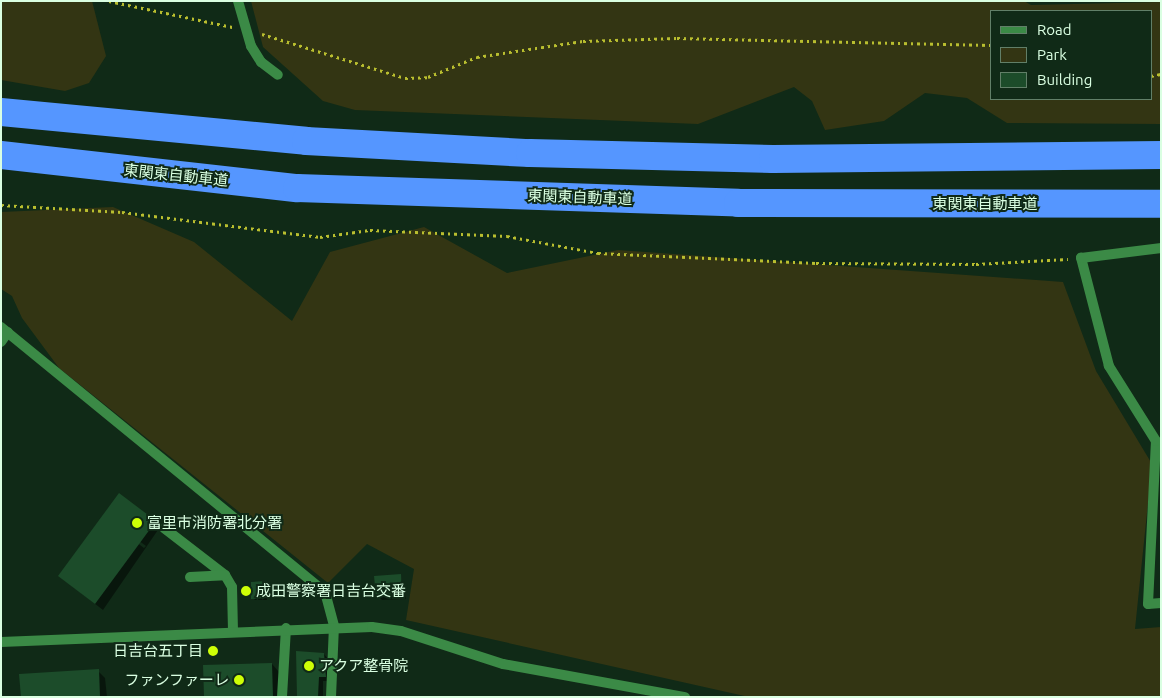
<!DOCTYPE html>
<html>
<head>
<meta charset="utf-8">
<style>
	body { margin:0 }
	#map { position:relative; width:1162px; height:698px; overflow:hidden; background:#102a17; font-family:Ubuntu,"Noto Sans JP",sans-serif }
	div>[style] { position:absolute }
	.green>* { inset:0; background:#333513 }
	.shadow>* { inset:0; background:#0007 }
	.building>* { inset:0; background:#1c4c2a }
	.path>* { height:3px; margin-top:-1.5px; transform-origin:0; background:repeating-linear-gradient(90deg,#b9be2f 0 2.5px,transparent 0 6.5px) }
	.service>* { height:10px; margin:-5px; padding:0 5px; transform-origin:5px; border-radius:5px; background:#3b8a46 }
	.minor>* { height:10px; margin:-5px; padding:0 5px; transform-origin:5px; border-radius:5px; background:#3b8a46 }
	.tertiary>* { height:10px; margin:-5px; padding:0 5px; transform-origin:5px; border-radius:5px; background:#3b8a46 }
	.motorway>* { height:28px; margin:-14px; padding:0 14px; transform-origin:14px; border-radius:14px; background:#5596ff }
	.dots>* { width:14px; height:14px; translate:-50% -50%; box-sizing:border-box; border:2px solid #102a17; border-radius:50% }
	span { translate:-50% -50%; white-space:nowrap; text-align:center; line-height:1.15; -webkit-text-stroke:4px #102a17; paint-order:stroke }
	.street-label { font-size:15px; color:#daffe2 }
	.poi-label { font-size:15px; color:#daffe2 }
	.left { translate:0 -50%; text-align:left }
	.right { translate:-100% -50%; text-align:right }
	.frame { position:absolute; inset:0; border:2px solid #daffe2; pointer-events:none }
	.legend { position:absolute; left:990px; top:10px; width:162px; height:90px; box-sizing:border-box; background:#102a17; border:1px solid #617f68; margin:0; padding:6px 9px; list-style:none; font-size:15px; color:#daffe2 }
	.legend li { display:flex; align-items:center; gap:10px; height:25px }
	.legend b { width:25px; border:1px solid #617f68 }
</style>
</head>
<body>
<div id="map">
	<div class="green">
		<div style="clip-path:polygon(1px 1px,92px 1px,106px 56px,89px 83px,65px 91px,1px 80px)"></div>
		<div style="clip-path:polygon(evenodd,251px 1px,1024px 1px,1031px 5px,1161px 2px,1161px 124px,1007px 123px,967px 98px,925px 93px,884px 121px,825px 130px,812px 101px,794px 87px,698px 124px,355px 110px,323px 101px,263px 47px,251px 1px,991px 11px,1151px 11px,1151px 99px,991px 99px,991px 11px)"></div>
		<div style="clip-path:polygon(113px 207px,194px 242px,292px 321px,330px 252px,424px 227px,507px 273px,618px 250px,1063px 282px,1096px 371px,1152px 464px,1135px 629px,1161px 627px,1161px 697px,749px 697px,406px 620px,414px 569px,367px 544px,328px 583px,59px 368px,22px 318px,12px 296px,1px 289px,1px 212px)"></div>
	</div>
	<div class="shadow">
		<div style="clip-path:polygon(evenodd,119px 495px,160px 527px,103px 610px,59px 576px,119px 495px,107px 517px,146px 546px,144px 548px,107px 520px,107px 517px)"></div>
		<div style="clip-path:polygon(400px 575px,406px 599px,382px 600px,377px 595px)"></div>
		<div style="clip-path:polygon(265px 582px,267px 600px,255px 600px,253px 598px)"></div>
		<div style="clip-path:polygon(324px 654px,328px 659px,330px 681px,323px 681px,323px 697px,298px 697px)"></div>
		<div style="clip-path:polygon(272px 664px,279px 672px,279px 697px,205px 697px)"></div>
		<div style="clip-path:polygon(98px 671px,105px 678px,107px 697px,22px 697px)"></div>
	</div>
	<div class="building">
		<div style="clip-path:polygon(119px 493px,156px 521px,95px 604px,58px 576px)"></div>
		<div style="clip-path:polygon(401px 574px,402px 594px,376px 596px,374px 576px)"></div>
		<div style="clip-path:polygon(265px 581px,266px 598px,251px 599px,251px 582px)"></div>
		<div style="clip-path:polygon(296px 651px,324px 653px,326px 677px,319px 677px,318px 697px,297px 697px)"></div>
		<div style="clip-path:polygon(272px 663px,273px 697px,204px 697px,203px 665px)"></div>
		<div style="clip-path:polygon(99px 669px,100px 697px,21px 697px,19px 674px)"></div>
	</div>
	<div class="path">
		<div style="left:109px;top:1px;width:126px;rotate:11.9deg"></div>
		<div style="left:262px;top:34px;width:150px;rotate:17.1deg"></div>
		<div style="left:405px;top:78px;width:23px;rotate:-2deg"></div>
		<div style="left:428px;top:77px;width:53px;rotate:-22.2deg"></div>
		<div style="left:477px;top:57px;width:107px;rotate:-8.6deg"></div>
		<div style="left:583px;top:41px;width:94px;rotate:-1.8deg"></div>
		<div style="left:677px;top:38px;width:314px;rotate:1.3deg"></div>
		<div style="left:1151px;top:76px;width:10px;rotate:-11deg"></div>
		<div style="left:1px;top:205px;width:121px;rotate:3.3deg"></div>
		<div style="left:122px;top:212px;width:200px;rotate:7.2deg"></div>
		<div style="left:320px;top:237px;width:50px;rotate:-8deg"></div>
		<div style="left:370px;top:230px;width:137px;rotate:2.5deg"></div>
		<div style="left:507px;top:236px;width:93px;rotate:10.6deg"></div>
		<div style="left:598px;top:253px;width:218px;rotate:2.6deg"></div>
		<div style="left:816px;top:263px;width:160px;rotate:0.4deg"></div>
		<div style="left:976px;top:264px;width:92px;rotate:-3.1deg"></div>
	</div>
	<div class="service">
		<div style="left:238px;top:1px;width:47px;rotate:73.9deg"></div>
		<div style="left:251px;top:46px;width:19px;rotate:58deg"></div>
		<div style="left:261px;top:62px;width:21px;rotate:37deg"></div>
		<div style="left:164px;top:528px;width:77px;rotate:37.6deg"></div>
		<div style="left:225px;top:575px;width:14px;rotate:60deg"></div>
		<div style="left:232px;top:587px;width:43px;rotate:88.7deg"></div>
		<div style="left:190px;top:577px;width:35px;rotate:-3deg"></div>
		<div style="left:282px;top:697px;width:69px;rotate:-86.7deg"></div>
		<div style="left:331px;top:697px;width:71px;rotate:-87.6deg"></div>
	</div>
	<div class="minor">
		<div style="left:1px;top:327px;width:419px;rotate:39.3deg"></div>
		<div style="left:325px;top:592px;width:35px;rotate:75deg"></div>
		<div style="left:1px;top:342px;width:12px;rotate:-55deg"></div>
		<div style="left:1148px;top:604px;width:163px;rotate:-87.2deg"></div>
		<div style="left:1156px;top:441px;width:89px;rotate:-122.1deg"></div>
		<div style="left:1109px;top:366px;width:112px;rotate:-104.5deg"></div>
		<div style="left:1081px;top:258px;width:81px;rotate:-7.1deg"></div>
	</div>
	<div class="tertiary">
		<div style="left:1148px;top:604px;width:13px;rotate:-4deg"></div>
		<div style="left:1px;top:642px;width:371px;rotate:-2.3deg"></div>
		<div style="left:372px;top:627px;width:29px;rotate:8deg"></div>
		<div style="left:401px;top:631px;width:107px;rotate:17.9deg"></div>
		<div style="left:503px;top:664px;width:185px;rotate:10.3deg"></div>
	</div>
	<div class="motorway">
		<div style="left:1px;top:112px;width:306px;rotate:5.4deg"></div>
		<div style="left:306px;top:141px;width:224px;rotate:3.1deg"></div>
		<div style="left:530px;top:153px;width:243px;rotate:1.4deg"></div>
		<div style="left:773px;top:159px;width:388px;rotate:-0.6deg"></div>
		<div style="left:1px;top:155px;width:298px;rotate:6.4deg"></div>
		<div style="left:297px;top:188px;width:441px;rotate:1.9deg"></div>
		<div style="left:738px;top:203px;width:423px;rotate:0.1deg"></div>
	</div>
	<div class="dots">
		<div style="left:137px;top:523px;background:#ceff06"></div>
		<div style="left:246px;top:591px;background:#ceff06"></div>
		<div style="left:213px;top:651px;background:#ceff06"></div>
		<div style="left:309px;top:666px;background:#ceff06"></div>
		<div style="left:239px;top:680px;background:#ceff06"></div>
	</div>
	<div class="street-label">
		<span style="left:176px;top:175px;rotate:6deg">東関東自動車道</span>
		<span style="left:580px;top:197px;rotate:2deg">東関東自動車道</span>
		<span style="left:985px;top:204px">東関東自動車道</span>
	</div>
	<div class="poi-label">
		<span class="left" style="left:147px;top:523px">富里市消防署北分署</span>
		<span class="left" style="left:256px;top:591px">成田警察署日吉台交番</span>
		<span class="right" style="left:203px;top:651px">日吉台五丁目</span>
		<span class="left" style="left:319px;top:666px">アクア整骨院</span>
		<span class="right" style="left:229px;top:680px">ファンファーレ</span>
	</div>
	<div class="frame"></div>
	<ul class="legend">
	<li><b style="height:6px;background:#3b8a46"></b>Road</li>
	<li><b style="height:14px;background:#333513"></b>Park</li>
	<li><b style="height:14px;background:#1c4c2a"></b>Building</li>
	</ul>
</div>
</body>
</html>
